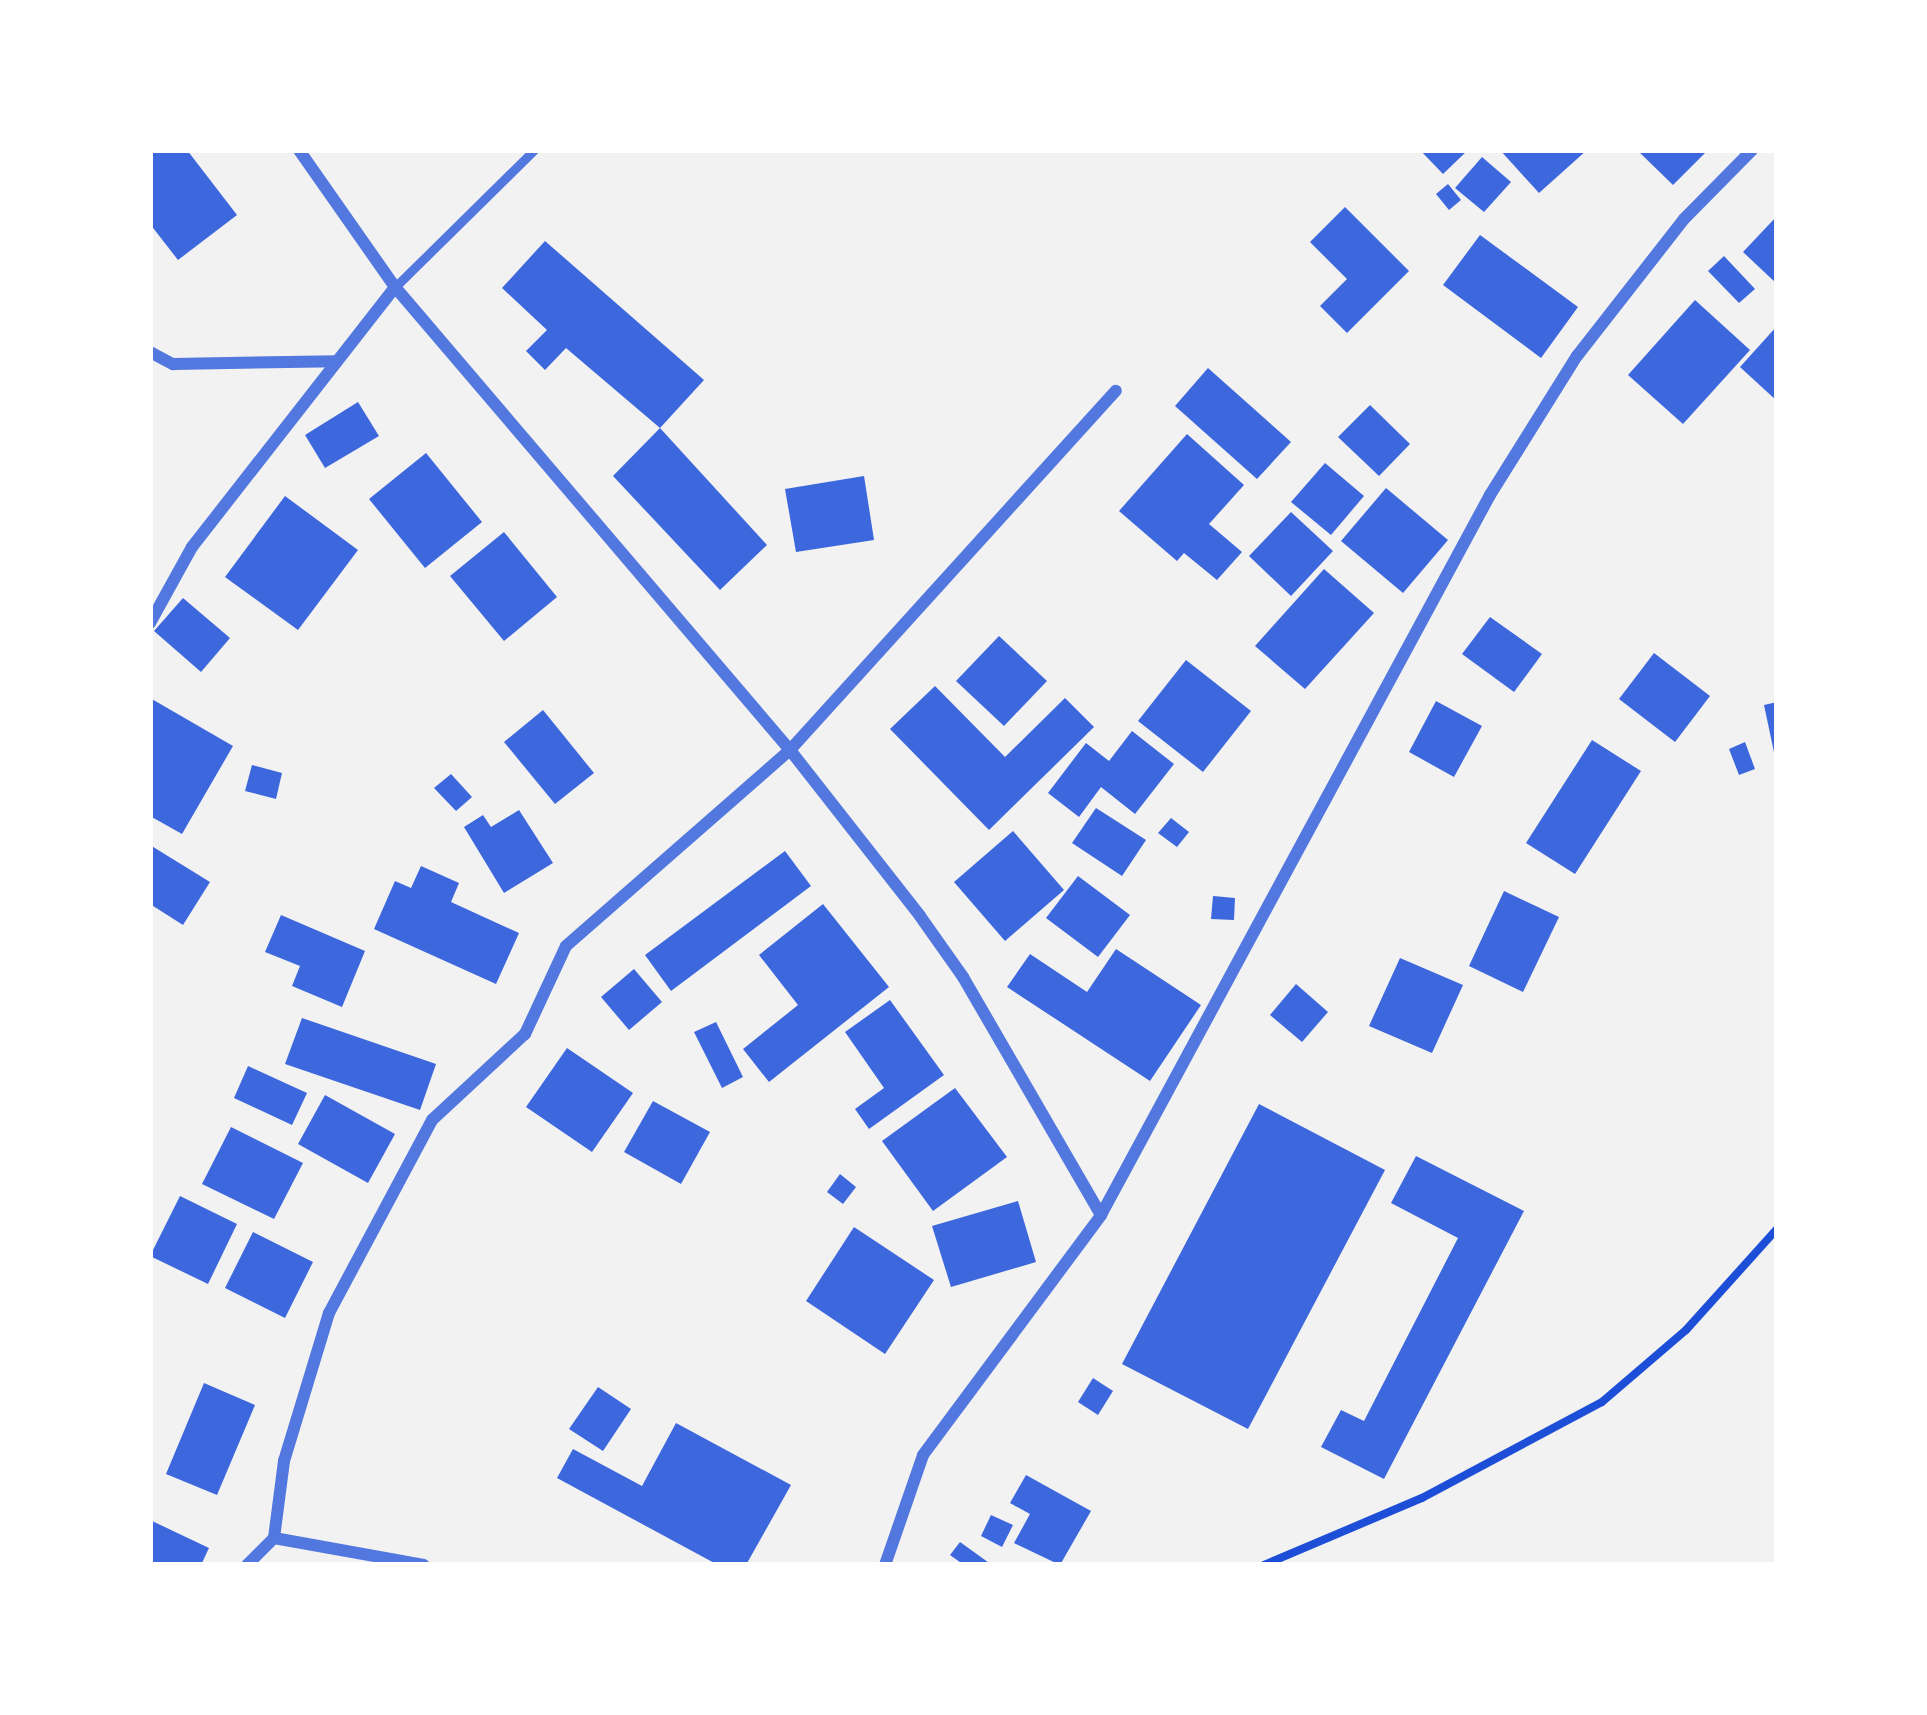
<!DOCTYPE html>
<html>
<head>
<meta charset="utf-8">
<style>
	body { margin:0 }
	#map { position:relative; width:1927px; height:1715px; overflow:hidden; background:#f2f2f2; font-family:"Work Sans",sans-serif }
	div>[style] { position:absolute }
	.building>* { inset:0; background:#3d67dc }
	.path>* { height:8px; margin:-4px; padding:0 4px; transform-origin:4px; border-radius:4px; background:#1d4ed8 }
	.service>* { height:9px; margin:-4.5px; padding:0 4.5px; transform-origin:4.5px; border-radius:4.5px; background:#5277de }
	.minor>* { height:12px; margin:-6px; padding:0 6px; transform-origin:6px; border-radius:6px; background:#5277de }
	span { translate:-50% -50%; white-space:nowrap; text-align:center; line-height:1.15; -webkit-text-stroke:12px #fff; paint-order:stroke }
	.frame { position:absolute; inset:0; border:153px solid #fff; pointer-events:none }
</style>
</head>
<body>
<div id="map">
	<div class="building">
		<div style="clip-path:polygon(187px 150px,237px 215px,178px 260px,150px 224px,150px 151px)"></div>
		<div style="clip-path:polygon(1420px 150px,1468px 150px,1443px 174px)"></div>
		<div style="clip-path:polygon(1500px 150px,1587px 150px,1539px 193px)"></div>
		<div style="clip-path:polygon(1637px 150px,1708px 150px,1673px 185px)"></div>
		<div style="clip-path:polygon(1482px 157px,1511px 182px,1484px 212px,1455px 188px)"></div>
		<div style="clip-path:polygon(1448px 184px,1461px 200px,1449px 210px,1436px 194px)"></div>
		<div style="clip-path:polygon(1345px 207px,1409px 271px,1347px 333px,1320px 306px,1347px 279px,1310px 242px)"></div>
		<div style="clip-path:polygon(1777px 216px,1777px 284px,1743px 252px)"></div>
		<div style="clip-path:polygon(1480px 235px,1578px 307px,1541px 358px,1443px 285px)"></div>
		<div style="clip-path:polygon(545px 241px,704px 380px,660px 428px,566px 348px,545px 370px,526px 351px,547px 330px,502px 288px)"></div>
		<div style="clip-path:polygon(1724px 256px,1755px 289px,1739px 303px,1708px 271px)"></div>
		<div style="clip-path:polygon(1695px 300px,1750px 350px,1683px 424px,1628px 375px)"></div>
		<div style="clip-path:polygon(1777px 326px,1777px 401px,1740px 367px)"></div>
		<div style="clip-path:polygon(1208px 368px,1291px 442px,1257px 479px,1175px 406px)"></div>
		<div style="clip-path:polygon(358px 402px,379px 436px,325px 468px,305px 435px)"></div>
		<div style="clip-path:polygon(1370px 405px,1410px 444px,1379px 476px,1338px 437px)"></div>
		<div style="clip-path:polygon(660px 428px,767px 545px,720px 590px,613px 476px)"></div>
		<div style="clip-path:polygon(1187px 434px,1244px 485px,1209px 524px,1242px 552px,1217px 580px,1184px 553px,1177px 561px,1119px 511px)"></div>
		<div style="clip-path:polygon(426px 453px,482px 522px,425px 568px,369px 499px)"></div>
		<div style="clip-path:polygon(1325px 463px,1364px 496px,1331px 535px,1291px 502px)"></div>
		<div style="clip-path:polygon(864px 476px,874px 540px,796px 552px,785px 489px)"></div>
		<div style="clip-path:polygon(1386px 488px,1448px 540px,1403px 593px,1341px 541px)"></div>
		<div style="clip-path:polygon(285px 496px,358px 550px,298px 630px,225px 577px)"></div>
		<div style="clip-path:polygon(1291px 512px,1333px 551px,1291px 596px,1249px 556px)"></div>
		<div style="clip-path:polygon(504px 532px,557px 597px,504px 641px,450px 576px)"></div>
		<div style="clip-path:polygon(1324px 569px,1374px 613px,1305px 689px,1255px 646px)"></div>
		<div style="clip-path:polygon(183px 598px,230px 638px,201px 672px,154px 631px)"></div>
		<div style="clip-path:polygon(1490px 617px,1542px 654px,1514px 692px,1462px 654px)"></div>
		<div style="clip-path:polygon(999px 636px,1047px 681px,1004px 726px,956px 681px)"></div>
		<div style="clip-path:polygon(1654px 653px,1710px 696px,1675px 742px,1619px 699px)"></div>
		<div style="clip-path:polygon(1186px 660px,1251px 711px,1203px 772px,1138px 721px)"></div>
		<div style="clip-path:polygon(935px 686px,1005px 757px,1065px 698px,1094px 727px,989px 830px,890px 729px)"></div>
		<div style="clip-path:polygon(150px 698px,233px 746px,182px 834px,150px 816px)"></div>
		<div style="clip-path:polygon(1436px 701px,1482px 726px,1454px 777px,1409px 752px)"></div>
		<div style="clip-path:polygon(1777px 702px,1777px 757px,1775px 757px,1764px 705px)"></div>
		<div style="clip-path:polygon(543px 710px,594px 773px,555px 804px,504px 742px)"></div>
		<div style="clip-path:polygon(1132px 731px,1174px 764px,1135px 814px,1101px 787px,1079px 817px,1048px 793px,1086px 743px,1109px 761px)"></div>
		<div style="clip-path:polygon(1592px 740px,1641px 771px,1575px 874px,1526px 843px)"></div>
		<div style="clip-path:polygon(1745px 742px,1755px 769px,1739px 775px,1729px 749px)"></div>
		<div style="clip-path:polygon(252px 765px,282px 773px,276px 799px,245px 791px)"></div>
		<div style="clip-path:polygon(451px 774px,472px 797px,456px 811px,434px 788px)"></div>
		<div style="clip-path:polygon(1096px 808px,1146px 840px,1122px 876px,1072px 843px)"></div>
		<div style="clip-path:polygon(519px 810px,553px 863px,504px 893px,464px 827px,483px 815px,491px 827px)"></div>
		<div style="clip-path:polygon(1171px 818px,1189px 832px,1177px 847px,1158px 833px)"></div>
		<div style="clip-path:polygon(1013px 831px,1064px 890px,1005px 941px,954px 882px)"></div>
		<div style="clip-path:polygon(150px 845px,210px 882px,183px 925px,150px 904px)"></div>
		<div style="clip-path:polygon(785px 851px,811px 886px,671px 991px,645px 955px)"></div>
		<div style="clip-path:polygon(421px 866px,459px 883px,451px 902px,519px 933px,496px 984px,374px 929px,395px 881px,411px 888px)"></div>
		<div style="clip-path:polygon(1078px 876px,1130px 915px,1098px 957px,1046px 918px)"></div>
		<div style="clip-path:polygon(1504px 891px,1559px 917px,1523px 992px,1469px 966px)"></div>
		<div style="clip-path:polygon(1213px 896px,1235px 898px,1234px 920px,1211px 919px)"></div>
		<div style="clip-path:polygon(823px 904px,889px 987px,769px 1082px,743px 1049px,798px 1005px,759px 955px)"></div>
		<div style="clip-path:polygon(281px 915px,365px 951px,342px 1007px,292px 986px,300px 966px,265px 952px)"></div>
		<div style="clip-path:polygon(1116px 949px,1201px 1005px,1150px 1081px,1007px 987px,1030px 954px,1087px 992px)"></div>
		<div style="clip-path:polygon(1400px 958px,1463px 985px,1432px 1053px,1369px 1026px)"></div>
		<div style="clip-path:polygon(634px 969px,662px 1002px,629px 1030px,601px 997px)"></div>
		<div style="clip-path:polygon(1296px 984px,1328px 1012px,1302px 1042px,1270px 1015px)"></div>
		<div style="clip-path:polygon(890px 1000px,944px 1075px,869px 1129px,855px 1109px,884px 1088px,845px 1032px)"></div>
		<div style="clip-path:polygon(302px 1018px,436px 1064px,420px 1110px,285px 1064px)"></div>
		<div style="clip-path:polygon(716px 1022px,743px 1077px,722px 1088px,694px 1032px)"></div>
		<div style="clip-path:polygon(567px 1048px,633px 1093px,592px 1152px,526px 1107px)"></div>
		<div style="clip-path:polygon(248px 1066px,307px 1093px,292px 1125px,234px 1098px)"></div>
		<div style="clip-path:polygon(955px 1088px,1007px 1157px,933px 1211px,882px 1141px)"></div>
		<div style="clip-path:polygon(325px 1095px,395px 1134px,368px 1183px,298px 1144px)"></div>
		<div style="clip-path:polygon(653px 1101px,710px 1132px,681px 1184px,624px 1152px)"></div>
		<div style="clip-path:polygon(1259px 1104px,1385px 1170px,1248px 1429px,1122px 1364px)"></div>
		<div style="clip-path:polygon(231px 1127px,303px 1163px,274px 1219px,202px 1184px)"></div>
		<div style="clip-path:polygon(1416px 1156px,1524px 1211px,1384px 1479px,1321px 1447px,1341px 1410px,1364px 1421px,1458px 1238px,1391px 1203px)"></div>
		<div style="clip-path:polygon(840px 1174px,856px 1187px,843px 1204px,827px 1192px)"></div>
		<div style="clip-path:polygon(180px 1196px,237px 1224px,208px 1284px,150px 1256px)"></div>
		<div style="clip-path:polygon(1018px 1201px,1036px 1262px,951px 1287px,932px 1226px)"></div>
		<div style="clip-path:polygon(854px 1227px,934px 1280px,885px 1354px,806px 1301px)"></div>
		<div style="clip-path:polygon(253px 1232px,313px 1262px,285px 1318px,225px 1288px)"></div>
		<div style="clip-path:polygon(1093px 1378px,1113px 1391px,1098px 1415px,1078px 1402px)"></div>
		<div style="clip-path:polygon(204px 1383px,255px 1405px,217px 1495px,166px 1474px)"></div>
		<div style="clip-path:polygon(598px 1387px,631px 1409px,603px 1451px,569px 1429px)"></div>
		<div style="clip-path:polygon(676px 1423px,791px 1485px,746px 1565px,718px 1565px,557px 1478px,573px 1449px,642px 1486px)"></div>
		<div style="clip-path:polygon(1026px 1475px,1091px 1511px,1060px 1565px,1014px 1543px,1030px 1514px,1010px 1503px)"></div>
		<div style="clip-path:polygon(991px 1515px,1013px 1525px,1002px 1547px,981px 1536px)"></div>
		<div style="clip-path:polygon(150px 1520px,209px 1548px,201px 1565px,150px 1565px)"></div>
		<div style="clip-path:polygon(960px 1542px,992px 1565px,964px 1565px,950px 1555px)"></div>
	</div>
	<div class="path">
		<div style="left:1264px;top:1565px;width:172px;rotate:-23deg"></div>
		<div style="left:1422px;top:1498px;width:204px;rotate:-28.1deg"></div>
		<div style="left:1602px;top:1402px;width:111px;rotate:-40.6deg"></div>
		<div style="left:1686px;top:1330px;width:136px;rotate:-48deg"></div>
	</div>
	<div class="service">
		<div style="left:395px;top:287px;width:195px;rotate:-44.6deg"></div>
	</div>
	<div class="minor">
		<div style="left:299px;top:150px;width:167px;rotate:55deg"></div>
		<div style="left:395px;top:287px;width:609px;rotate:49.53deg"></div>
		<div style="left:790px;top:750px;width:211px;rotate:51.9deg"></div>
		<div style="left:920px;top:916px;width:75px;rotate:54.8deg"></div>
		<div style="left:963px;top:977px;width:275px;rotate:59.9deg"></div>
		<div style="left:150px;top:352px;width:26px;rotate:28deg"></div>
		<div style="left:173px;top:364px;width:164px;rotate:-1deg"></div>
		<div style="left:150px;top:623px;width:87px;rotate:-61.1deg"></div>
		<div style="left:192px;top:547px;width:330px;rotate:-52deg"></div>
		<div style="left:274px;top:1538px;width:78px;rotate:-82.6deg"></div>
		<div style="left:284px;top:1461px;width:155px;rotate:-73.1deg"></div>
		<div style="left:329px;top:1313px;width:219px;rotate:-61.9deg"></div>
		<div style="left:432px;top:1120px;width:127px;rotate:-42.8deg"></div>
		<div style="left:525px;top:1034px;width:97px;rotate:-65deg"></div>
		<div style="left:566px;top:946px;width:298px;rotate:-41.2deg"></div>
		<div style="left:790px;top:750px;width:485px;rotate:-47.8deg"></div>
		<div style="left:274px;top:1538px;width:152px;rotate:10.2deg"></div>
		<div style="left:247px;top:1565px;width:38px;rotate:-45deg"></div>
		<div style="left:885px;top:1565px;width:116px;rotate:-70.9deg"></div>
		<div style="left:923px;top:1455px;width:299px;rotate:-53.4deg"></div>
		<div style="left:1101px;top:1215px;width:818px;rotate:-61.62deg"></div>
		<div style="left:1490px;top:495px;width:164px;rotate:-58deg"></div>
		<div style="left:1577px;top:356px;width:174px;rotate:-52deg"></div>
		<div style="left:1684px;top:219px;width:97px;rotate:-45.4deg"></div>
	</div>
	<div class="frame"></div>
</div>
</body>
</html>
